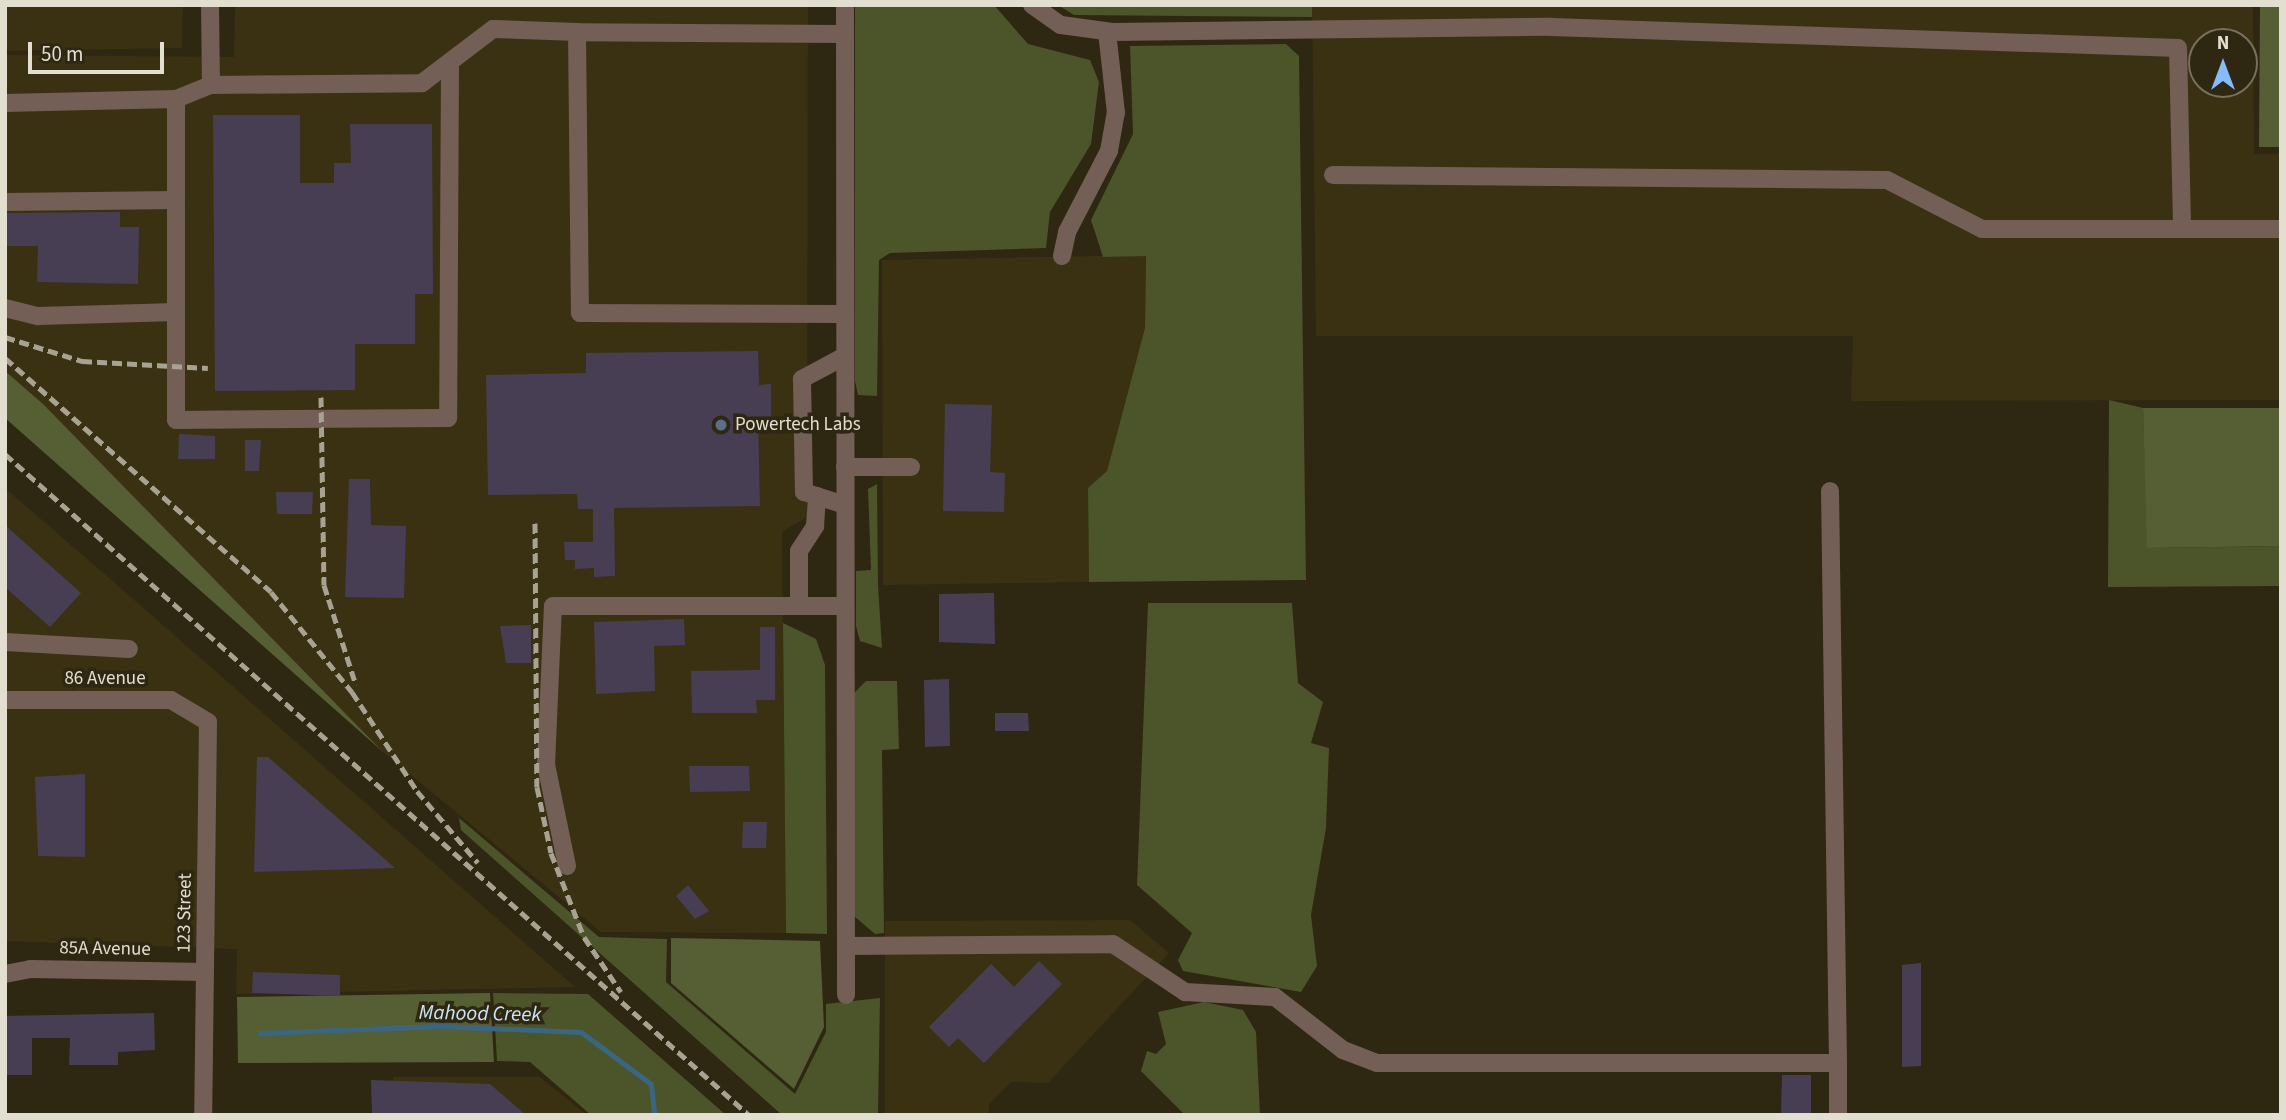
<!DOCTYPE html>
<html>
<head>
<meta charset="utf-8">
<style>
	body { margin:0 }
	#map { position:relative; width:2286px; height:1120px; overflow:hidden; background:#2e2711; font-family:"Source Sans 3",sans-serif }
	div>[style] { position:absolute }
	.built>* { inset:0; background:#3a3112 }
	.green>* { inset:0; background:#4c5429 }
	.forest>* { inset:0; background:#565f33 }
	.stream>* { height:5px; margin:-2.5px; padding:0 2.5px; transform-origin:2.5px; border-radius:2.5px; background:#3a6682 }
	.building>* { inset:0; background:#473e53 }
	.minor>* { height:18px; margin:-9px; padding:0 9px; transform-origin:9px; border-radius:9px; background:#735f55 }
	.rail>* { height:5px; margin-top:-2.5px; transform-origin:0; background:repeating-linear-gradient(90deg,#a7a292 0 10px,transparent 0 15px) }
	.dots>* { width:19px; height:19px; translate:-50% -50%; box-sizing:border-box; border:4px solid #2e2711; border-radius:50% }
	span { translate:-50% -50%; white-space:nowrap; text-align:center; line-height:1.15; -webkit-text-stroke:7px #2e2711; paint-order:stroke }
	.poi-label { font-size:19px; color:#e2ded0 }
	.left { translate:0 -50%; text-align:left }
	.street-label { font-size:19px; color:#e2ded0 }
	.water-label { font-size:21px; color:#cae5f8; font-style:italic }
	.frame { position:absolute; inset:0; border:7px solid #e2ded0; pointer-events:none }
	.north { position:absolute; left:2188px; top:28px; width:70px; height:70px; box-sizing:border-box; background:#2e2711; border:2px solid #76705d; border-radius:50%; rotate:0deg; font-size:19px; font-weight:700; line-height:28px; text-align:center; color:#e2ded0 }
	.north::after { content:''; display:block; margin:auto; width:24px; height:32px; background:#87bbfb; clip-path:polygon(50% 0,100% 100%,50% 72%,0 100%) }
	.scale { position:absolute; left:28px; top:42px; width:136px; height:32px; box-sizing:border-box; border:4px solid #e2ded0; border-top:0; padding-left:9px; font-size:21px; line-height:24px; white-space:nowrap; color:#e2ded0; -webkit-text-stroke:5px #2e2711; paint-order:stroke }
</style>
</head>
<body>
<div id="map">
	<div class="built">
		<div style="clip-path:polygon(5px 5px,183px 5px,182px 48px,5px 51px)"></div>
		<div style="clip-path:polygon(235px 5px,808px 5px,807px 517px,782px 532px,786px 933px,601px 932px,383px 752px,5px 371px,5px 55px,234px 57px)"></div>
		<div style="clip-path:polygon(evenodd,1312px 5px,2253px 5px,2254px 154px,2281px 154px,2281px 400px,1851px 401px,1853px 336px,1316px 336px,1312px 5px,2202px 42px,2244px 42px,2244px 84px,2202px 84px,2202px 42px)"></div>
		<div style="clip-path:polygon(1146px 255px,1145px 328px,1107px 471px,1088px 488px,1089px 582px,883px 585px,882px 260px)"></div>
		<div style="clip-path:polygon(5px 488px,123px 590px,575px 987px,236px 994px,237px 949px,5px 941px)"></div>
		<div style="clip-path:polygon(1130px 920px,1169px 953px,1048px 1083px,1011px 1082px,989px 1104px,989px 1115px,885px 1115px,885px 921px)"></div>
		<div style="clip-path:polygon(393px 1077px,540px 1077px,587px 1115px,391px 1115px)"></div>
	</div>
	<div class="green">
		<div style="clip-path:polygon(855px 5px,994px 5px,1028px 44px,1090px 60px,1099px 82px,1091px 144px,1050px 212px,1046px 248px,890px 253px,879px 260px,877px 396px,858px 395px,855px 381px)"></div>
		<div style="clip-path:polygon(1058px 5px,1312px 5px,1312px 17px,1074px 15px)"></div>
		<div style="clip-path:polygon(1286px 44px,1299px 56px,1306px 580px,1089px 582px,1088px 488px,1107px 471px,1145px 328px,1146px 256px,1103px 257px,1091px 220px,1133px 134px,1130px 46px)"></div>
		<div style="clip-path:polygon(2109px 400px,2143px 408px,2148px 548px,2281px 546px,2281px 586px,2108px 587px)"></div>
		<div style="clip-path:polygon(877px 484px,878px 585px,882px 648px,860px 641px,856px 626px,856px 571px,871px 570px,868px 489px)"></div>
		<div style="clip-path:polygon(1148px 603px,1292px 603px,1298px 683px,1323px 702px,1311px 743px,1329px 748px,1326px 828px,1311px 915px,1317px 966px,1301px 992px,1183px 971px,1178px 960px,1192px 933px,1137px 885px)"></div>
		<div style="clip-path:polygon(783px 623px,816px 639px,825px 665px,827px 934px,786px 933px)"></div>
		<div style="clip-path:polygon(866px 681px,897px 681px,899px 749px,882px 750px,884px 933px,875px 934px,854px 916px,854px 693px)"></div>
		<div style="clip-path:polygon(459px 818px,599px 937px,667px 939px,666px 982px,795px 1094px,826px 1032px,826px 1004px,880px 998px,878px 1115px,782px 1115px,461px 830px)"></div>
		<div style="clip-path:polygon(493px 993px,588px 994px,726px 1115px,591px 1115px,530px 1062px,497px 1061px)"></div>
		<div style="clip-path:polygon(1204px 1002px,1243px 1010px,1256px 1032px,1260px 1115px,1185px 1115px,1141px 1071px,1147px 1051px,1156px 1054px,1166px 1044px,1158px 1012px)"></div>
	</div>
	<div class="forest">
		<div style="clip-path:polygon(2260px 5px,2281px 5px,2281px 147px,2259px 147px)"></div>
		<div style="clip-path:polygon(5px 371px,43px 404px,383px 752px,5px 418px)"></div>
		<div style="clip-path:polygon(2143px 408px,2281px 408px,2281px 546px,2147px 548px)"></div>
		<div style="clip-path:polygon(671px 938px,820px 941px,824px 1027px,794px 1089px,671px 983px)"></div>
		<div style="clip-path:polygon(490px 993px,494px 1062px,238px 1063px,237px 997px)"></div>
	</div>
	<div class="stream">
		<div style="left:259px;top:1033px;width:181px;rotate:-2.2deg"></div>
		<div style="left:440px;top:1026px;width:141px;rotate:2.4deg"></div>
		<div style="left:581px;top:1032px;width:87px;rotate:36.6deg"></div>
		<div style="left:651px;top:1084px;width:31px;rotate:84deg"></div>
	</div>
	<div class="building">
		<div style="clip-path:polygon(213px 115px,300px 115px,300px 183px,334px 183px,334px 163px,351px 163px,350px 124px,432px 124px,433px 294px,415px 294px,415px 344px,355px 344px,355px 390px,215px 391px)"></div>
		<div style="clip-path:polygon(120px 212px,120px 227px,139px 227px,138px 284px,37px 282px,38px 246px,5px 246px,5px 213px)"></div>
		<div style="clip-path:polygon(758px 351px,759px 385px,771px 384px,771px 417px,758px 417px,760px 506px,614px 508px,615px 576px,594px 577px,594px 568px,575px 569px,575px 560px,565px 560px,564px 542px,593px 542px,593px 509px,578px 509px,577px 494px,488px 495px,486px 375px,586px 373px,586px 353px)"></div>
		<div style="clip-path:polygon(945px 404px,992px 405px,990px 472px,1005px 473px,1004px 512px,943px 511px)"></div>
		<div style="clip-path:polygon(179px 434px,215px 436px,215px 459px,178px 459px)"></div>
		<div style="clip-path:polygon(245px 440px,261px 440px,259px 471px,245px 471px)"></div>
		<div style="clip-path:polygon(349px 479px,370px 479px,371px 525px,406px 526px,404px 598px,345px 597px)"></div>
		<div style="clip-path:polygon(276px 492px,313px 492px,312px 514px,277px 514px)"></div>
		<div style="clip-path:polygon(5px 525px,81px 593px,50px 627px,5px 587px)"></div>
		<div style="clip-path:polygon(994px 593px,995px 644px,939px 642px,939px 594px)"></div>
		<div style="clip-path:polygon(684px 619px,685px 645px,654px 646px,655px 691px,596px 694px,594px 622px)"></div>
		<div style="clip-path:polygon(531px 625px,531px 663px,506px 663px,500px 626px)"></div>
		<div style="clip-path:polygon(760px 627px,775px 627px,775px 700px,756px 700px,757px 713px,692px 713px,691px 671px,760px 670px)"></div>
		<div style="clip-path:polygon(949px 679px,950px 746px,925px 747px,924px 680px)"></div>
		<div style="clip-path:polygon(995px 713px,1028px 713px,1029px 731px,995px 731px)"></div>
		<div style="clip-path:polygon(257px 757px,268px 757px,395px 868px,254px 872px)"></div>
		<div style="clip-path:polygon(689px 766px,749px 766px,750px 791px,690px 792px)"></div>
		<div style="clip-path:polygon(85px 774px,85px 857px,38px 856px,35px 777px)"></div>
		<div style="clip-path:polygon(743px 822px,767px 822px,766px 848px,742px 848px)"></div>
		<div style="clip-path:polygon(688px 885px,709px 911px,695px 919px,676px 896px)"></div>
		<div style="clip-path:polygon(1039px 961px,1062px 984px,984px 1063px,958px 1038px,949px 1047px,929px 1027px,991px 964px,1014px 987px)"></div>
		<div style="clip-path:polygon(1921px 963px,1921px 1066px,1902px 1067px,1902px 965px)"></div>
		<div style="clip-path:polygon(253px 972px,340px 975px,340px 996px,252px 993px)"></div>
		<div style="clip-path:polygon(154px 1013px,155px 1050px,118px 1052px,118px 1065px,69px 1065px,70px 1038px,32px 1038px,32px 1075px,5px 1075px,5px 1016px)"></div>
		<div style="clip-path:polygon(1782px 1075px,1811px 1075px,1811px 1115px,1781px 1115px)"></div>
		<div style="clip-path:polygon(371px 1080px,490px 1084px,526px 1115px,372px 1115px)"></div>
	</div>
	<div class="minor">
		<div style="left:210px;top:5px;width:80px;rotate:89.3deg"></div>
		<div style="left:845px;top:5px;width:990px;rotate:89.94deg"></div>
		<div style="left:1032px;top:5px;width:35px;rotate:35deg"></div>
		<div style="left:1061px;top:25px;width:52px;rotate:7.7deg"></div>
		<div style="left:1113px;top:32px;width:439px;rotate:-0.7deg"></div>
		<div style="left:1552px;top:27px;width:626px;rotate:1.92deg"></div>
		<div style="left:2178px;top:48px;width:181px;rotate:88.7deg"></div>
		<div style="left:845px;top:34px;width:268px;rotate:-179.6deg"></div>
		<div style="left:577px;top:32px;width:281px;rotate:89.4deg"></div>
		<div style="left:580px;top:313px;width:265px;rotate:0.2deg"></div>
		<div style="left:450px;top:65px;width:353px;rotate:90.3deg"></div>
		<div style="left:448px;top:418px;width:272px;rotate:179.6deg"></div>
		<div style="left:176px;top:420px;width:321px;rotate:-90deg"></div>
		<div style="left:176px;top:99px;width:38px;rotate:-22deg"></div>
		<div style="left:211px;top:85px;width:211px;rotate:-0.5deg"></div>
		<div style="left:422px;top:83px;width:89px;rotate:-37.3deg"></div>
		<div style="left:493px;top:29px;width:84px;rotate:2deg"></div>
		<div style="left:5px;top:103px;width:171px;rotate:-1.3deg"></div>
		<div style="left:1333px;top:175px;width:554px;rotate:0.52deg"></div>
		<div style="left:1887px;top:180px;width:107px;rotate:27.3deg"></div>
		<div style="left:1982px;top:229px;width:299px"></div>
		<div style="left:5px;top:202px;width:171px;rotate:-0.7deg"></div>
		<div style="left:1062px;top:256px;width:25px;rotate:-78deg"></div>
		<div style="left:1067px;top:232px;width:91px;rotate:-62.6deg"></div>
		<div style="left:1109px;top:151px;width:39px;rotate:-80deg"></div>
		<div style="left:1116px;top:113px;width:81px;rotate:-96.3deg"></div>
		<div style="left:5px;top:308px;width:34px;rotate:14deg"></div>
		<div style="left:38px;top:316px;width:138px;rotate:-1.7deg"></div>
		<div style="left:845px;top:356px;width:49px;rotate:151.9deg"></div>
		<div style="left:802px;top:379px;width:113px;rotate:89deg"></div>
		<div style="left:804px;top:492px;width:43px;rotate:17.6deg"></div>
		<div style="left:845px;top:467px;width:66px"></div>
		<div style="left:799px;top:606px;width:55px;rotate:-90deg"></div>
		<div style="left:799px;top:551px;width:30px;rotate:-57deg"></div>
		<div style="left:815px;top:526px;width:30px;rotate:-86deg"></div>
		<div style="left:5px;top:642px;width:124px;rotate:3.2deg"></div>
		<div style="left:5px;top:700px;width:166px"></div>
		<div style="left:171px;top:700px;width:43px;rotate:30.7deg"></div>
		<div style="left:208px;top:722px;width:393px;rotate:90.7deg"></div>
		<div style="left:567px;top:866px;width:103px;rotate:-101.7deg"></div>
		<div style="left:546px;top:765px;width:159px;rotate:-87.5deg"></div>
		<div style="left:553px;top:606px;width:292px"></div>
		<div style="left:846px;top:946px;width:267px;rotate:-0.4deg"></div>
		<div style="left:1113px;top:944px;width:87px;rotate:33.7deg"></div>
		<div style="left:1185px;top:992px;width:90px;rotate:3.2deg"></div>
		<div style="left:1275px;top:997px;width:86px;rotate:37.9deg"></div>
		<div style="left:1343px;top:1050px;width:36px;rotate:21deg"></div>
		<div style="left:1377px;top:1063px;width:461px"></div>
		<div style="left:1838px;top:1063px;width:572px;rotate:-90.8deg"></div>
		<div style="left:5px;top:974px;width:25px;rotate:-11deg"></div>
		<div style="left:30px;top:969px;width:175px;rotate:1deg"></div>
		<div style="left:1838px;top:1063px;width:52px;rotate:90deg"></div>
	</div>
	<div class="rail">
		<div style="left:5px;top:337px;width:81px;rotate:17.3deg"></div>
		<div style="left:82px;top:361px;width:126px;rotate:3.2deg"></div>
		<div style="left:5px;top:358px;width:354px;rotate:41.3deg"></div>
		<div style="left:271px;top:592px;width:129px;rotate:51deg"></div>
		<div style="left:352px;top:692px;width:118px;rotate:56.7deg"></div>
		<div style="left:417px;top:791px;width:94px;rotate:49.7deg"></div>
		<div style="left:321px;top:397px;width:188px;rotate:89.1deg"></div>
		<div style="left:324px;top:585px;width:105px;rotate:72.3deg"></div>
		<div style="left:5px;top:454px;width:995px;rotate:41.62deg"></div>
		<div style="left:535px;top:523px;width:264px;rotate:89.6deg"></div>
		<div style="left:537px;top:787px;width:67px;rotate:78deg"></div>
		<div style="left:551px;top:853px;width:90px;rotate:68.6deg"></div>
		<div style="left:584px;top:937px;width:66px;rotate:56.1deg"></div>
	</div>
	<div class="dots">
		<div style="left:721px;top:425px;background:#5c6f8a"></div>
	</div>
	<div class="poi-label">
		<span class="left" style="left:735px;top:425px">Powertech Labs</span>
	</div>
	<div class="street-label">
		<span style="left:105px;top:679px">86 Avenue</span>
		<span style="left:185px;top:913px;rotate:-89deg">123 Street</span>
		<span style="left:105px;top:949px;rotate:1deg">85A Avenue</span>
	</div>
	<div class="water-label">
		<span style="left:480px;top:1013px;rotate:1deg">Mahood Creek</span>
	</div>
	<div class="frame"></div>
	<div class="north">N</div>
	<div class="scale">50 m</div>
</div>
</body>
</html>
